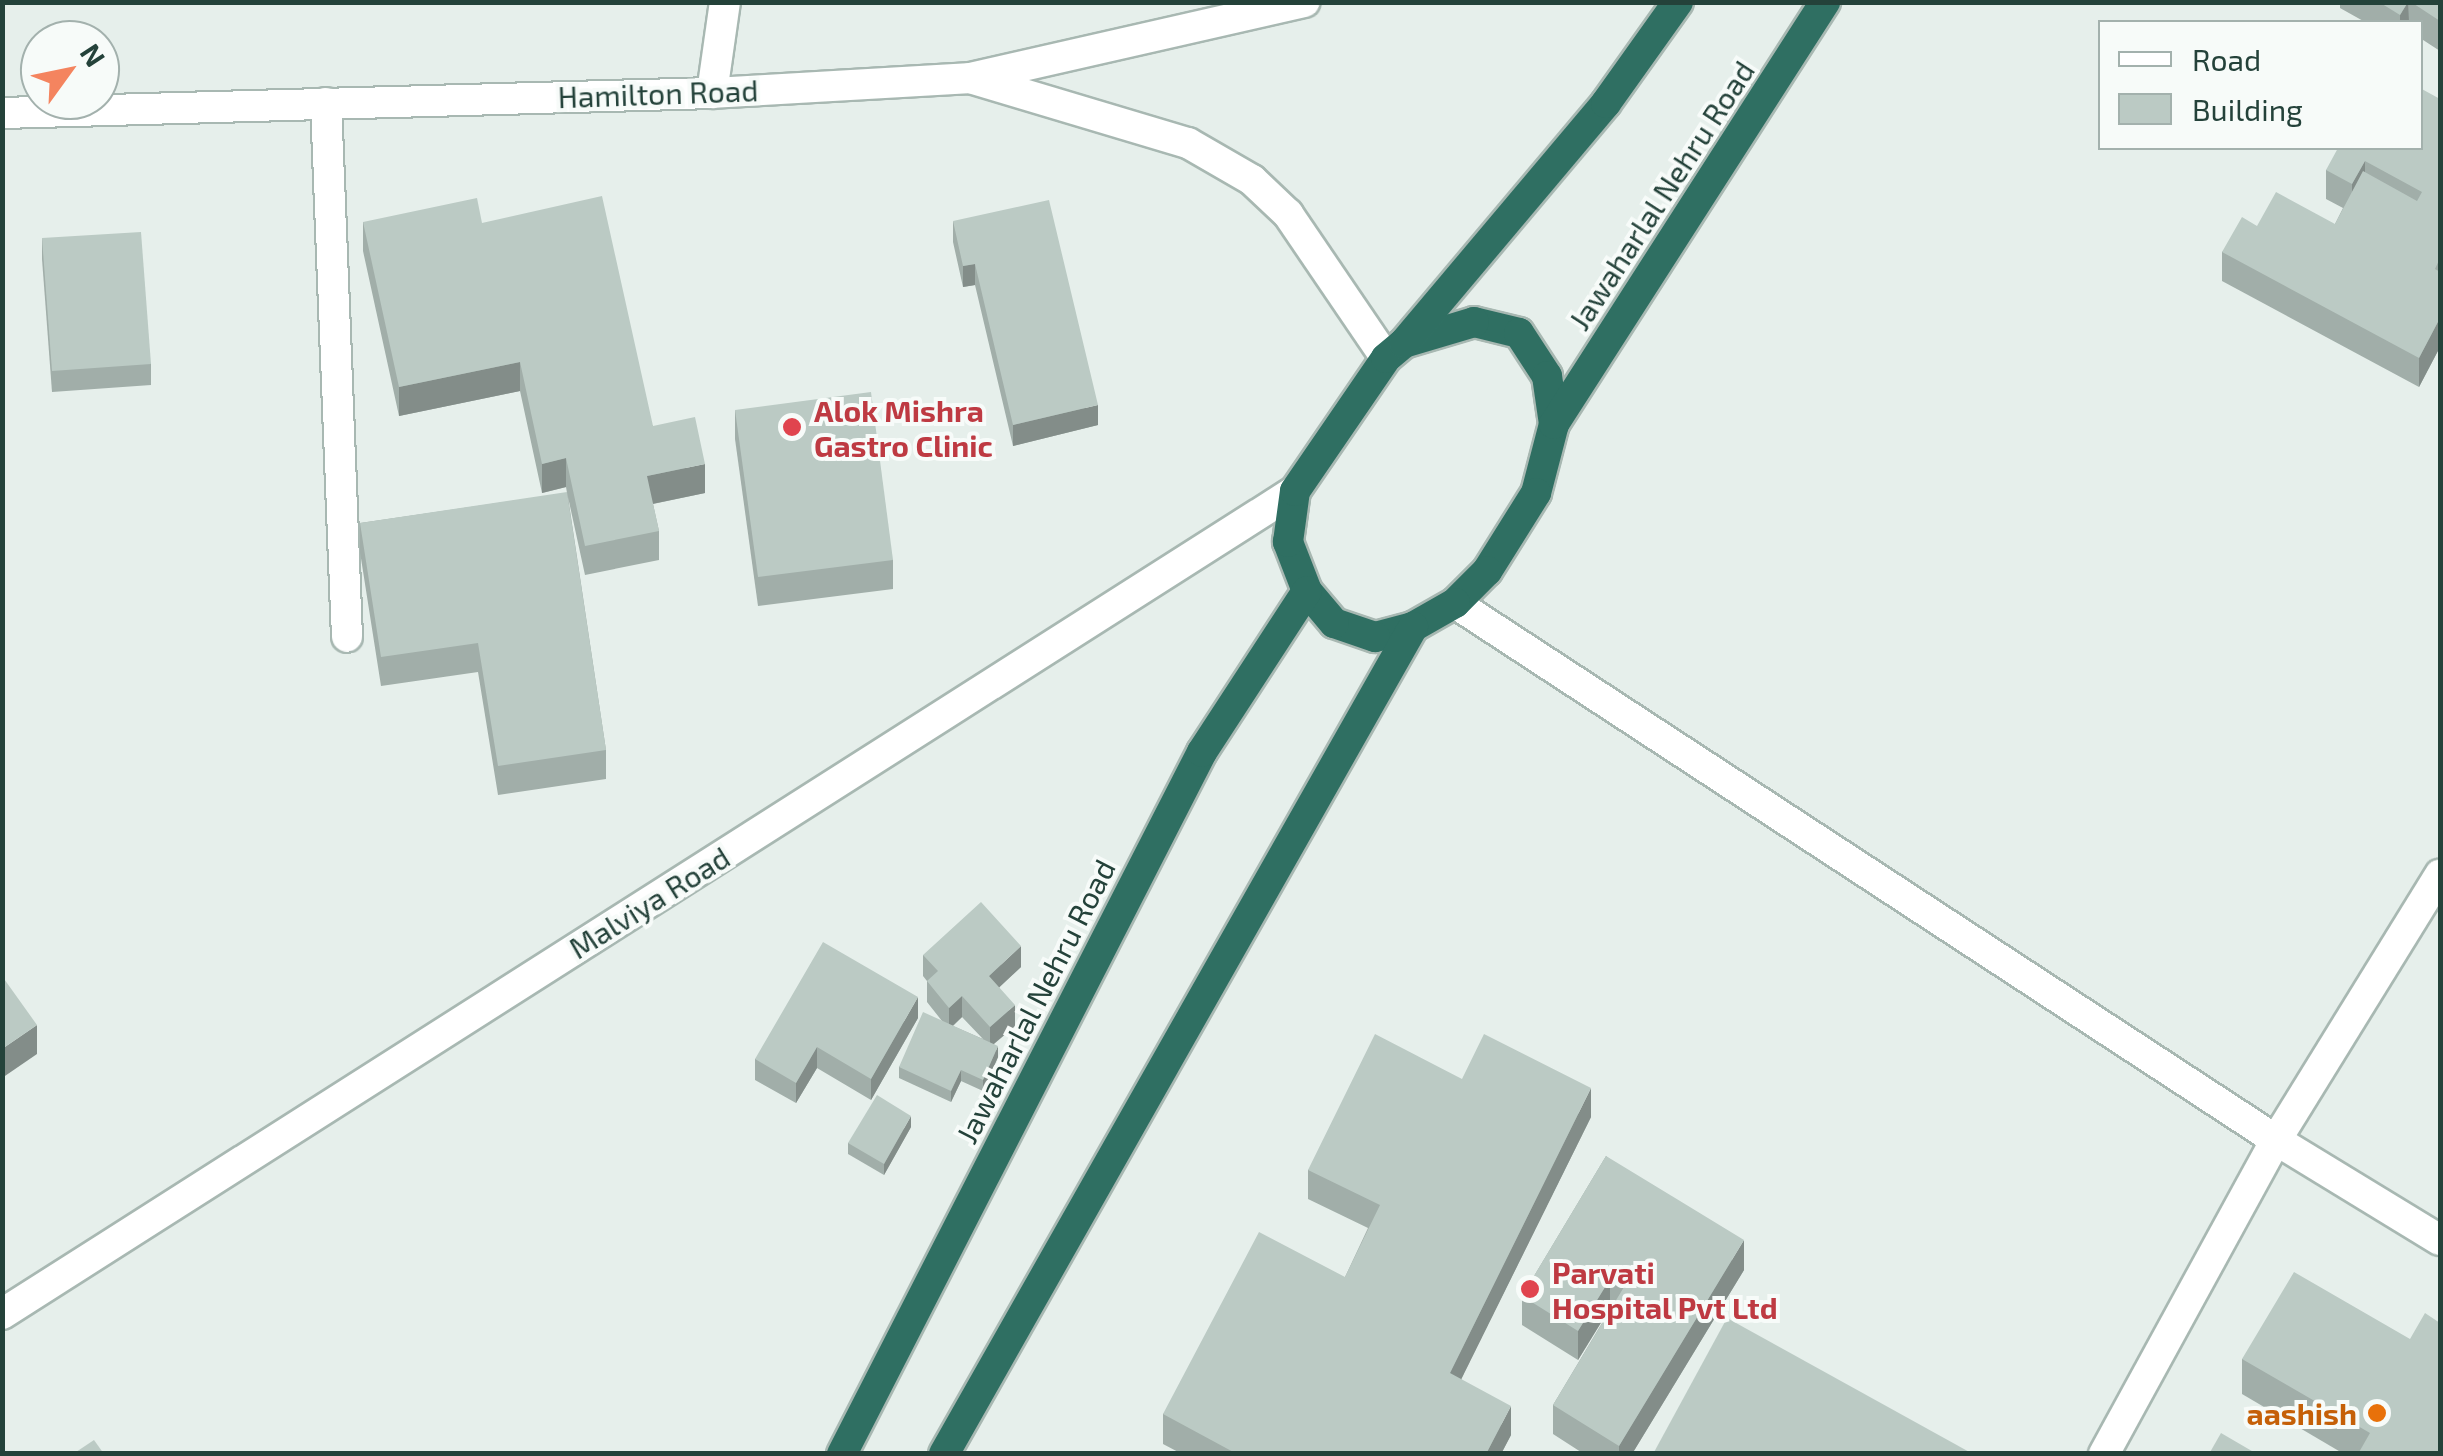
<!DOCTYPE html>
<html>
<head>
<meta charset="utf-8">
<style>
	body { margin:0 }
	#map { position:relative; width:2443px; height:1456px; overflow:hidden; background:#e6efeb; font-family:"Exo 2",sans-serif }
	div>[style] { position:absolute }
	.roads { filter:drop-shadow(2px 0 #a8b8b2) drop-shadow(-2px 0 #a8b8b2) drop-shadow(0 2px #a8b8b2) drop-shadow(0 -2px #a8b8b2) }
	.street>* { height:30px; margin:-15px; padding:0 15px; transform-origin:15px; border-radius:15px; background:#fff }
	.secondary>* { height:30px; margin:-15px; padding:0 15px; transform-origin:15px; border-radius:15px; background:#fff }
	.highway>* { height:30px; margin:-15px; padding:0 15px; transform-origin:15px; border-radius:15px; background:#2f6f62 }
	.wall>* { inset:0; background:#a1aea9 }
	.shaded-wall>* { inset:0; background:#838d89 }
	.building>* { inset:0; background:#bbcac4 }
	.dots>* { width:28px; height:28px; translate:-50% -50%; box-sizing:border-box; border:5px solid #f7fbf9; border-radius:50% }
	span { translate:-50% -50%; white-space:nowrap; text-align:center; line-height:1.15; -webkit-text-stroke:8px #f7fbf9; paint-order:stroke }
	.street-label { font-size:30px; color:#24423a }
	.health-label { font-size:30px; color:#be3a42; font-weight:700 }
	.left { translate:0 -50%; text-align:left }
	.food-label { font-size:30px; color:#c56008; font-weight:700 }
	.right { translate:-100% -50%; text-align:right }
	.frame { position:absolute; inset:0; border:5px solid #24423a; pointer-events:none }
	.legend { position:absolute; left:2098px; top:20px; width:325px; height:130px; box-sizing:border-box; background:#f7fbf9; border:2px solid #a3b1ad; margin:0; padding:12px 18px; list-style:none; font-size:30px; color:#24423a }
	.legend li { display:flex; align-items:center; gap:20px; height:50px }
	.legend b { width:50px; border:2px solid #a3b1ad }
	.north { position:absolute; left:20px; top:20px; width:100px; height:100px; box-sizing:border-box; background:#f7fbf9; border:2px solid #a3b1ad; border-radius:50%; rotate:57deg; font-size:28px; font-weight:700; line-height:40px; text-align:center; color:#24423a }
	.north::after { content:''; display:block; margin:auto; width:35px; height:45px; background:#f4845f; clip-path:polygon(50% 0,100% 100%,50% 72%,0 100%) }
</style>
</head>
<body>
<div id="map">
	<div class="roads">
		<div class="street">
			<div style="left:973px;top:79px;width:224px;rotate:16.6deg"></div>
			<div style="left:1188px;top:143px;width:74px;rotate:30deg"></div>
			<div style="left:1252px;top:180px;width:50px;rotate:43.4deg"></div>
			<div style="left:1288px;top:214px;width:174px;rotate:55.8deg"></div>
			<div style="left:712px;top:93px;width:92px;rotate:-81.9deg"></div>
			<div style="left:326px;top:103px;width:534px;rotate:87.75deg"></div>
			<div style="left:2px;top:113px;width:710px;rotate:-1.61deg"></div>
			<div style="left:712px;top:93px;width:258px;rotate:-3.3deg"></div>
			<div style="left:970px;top:78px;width:343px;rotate:-12.8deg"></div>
			<div style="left:1455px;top:603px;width:981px;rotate:33.19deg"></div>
			<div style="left:2276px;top:1140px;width:192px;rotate:31.4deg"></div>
			<div style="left:2104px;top:1454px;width:358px;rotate:-61.3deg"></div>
			<div style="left:2276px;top:1140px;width:312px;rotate:-58.3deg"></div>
		</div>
		<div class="secondary">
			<div style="left:2px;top:1314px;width:1533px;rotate:-32.48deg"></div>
		</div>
		<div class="highway">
			<div style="left:1474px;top:322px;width:46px;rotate:13.7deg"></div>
			<div style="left:1519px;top:333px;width:51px;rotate:56.9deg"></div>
			<div style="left:1547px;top:376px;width:49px;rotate:81.7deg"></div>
			<div style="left:1554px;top:424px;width:71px;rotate:104.6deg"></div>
			<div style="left:1536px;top:493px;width:92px;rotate:122.1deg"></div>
			<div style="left:1487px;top:571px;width:45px;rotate:135deg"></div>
			<div style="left:1455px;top:603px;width:48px;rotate:150.3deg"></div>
			<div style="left:1413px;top:627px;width:39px;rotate:165deg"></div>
			<div style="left:1375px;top:637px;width:43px;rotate:-161.1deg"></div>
			<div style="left:1334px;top:623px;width:42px;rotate:-130.2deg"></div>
			<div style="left:1307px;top:591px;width:53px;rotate:-111.2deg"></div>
			<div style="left:1288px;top:542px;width:51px;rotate:-82.2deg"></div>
			<div style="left:1295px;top:491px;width:161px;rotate:-55.6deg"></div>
			<div style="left:1386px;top:358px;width:23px;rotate:-40deg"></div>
			<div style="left:1404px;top:343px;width:73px;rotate:-16.7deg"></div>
			<div style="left:1404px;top:343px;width:314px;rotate:-49.9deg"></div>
			<div style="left:1606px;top:103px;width:124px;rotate:-54.5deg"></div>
			<div style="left:1554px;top:424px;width:502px;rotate:-57.29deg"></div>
			<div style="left:842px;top:1454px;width:789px;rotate:-62.85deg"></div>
			<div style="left:1202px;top:752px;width:192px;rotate:-56.9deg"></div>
			<div style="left:944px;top:1454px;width:951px;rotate:-60.44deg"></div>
		</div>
	</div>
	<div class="wall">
		<div style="clip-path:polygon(2340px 2px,2440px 2px,2440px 51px,2420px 38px,2420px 22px,2365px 22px,2340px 8px)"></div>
		<div style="clip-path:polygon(2440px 99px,2440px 347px,2419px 387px,2222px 281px,2222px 252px,2257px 226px,2335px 224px,2343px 208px,2326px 199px,2326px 170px,2420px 148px)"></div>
		<div style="clip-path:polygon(953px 221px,1098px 425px,1013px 446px,975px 285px,963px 287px,953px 242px)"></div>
		<div style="clip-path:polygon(363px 222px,482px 223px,653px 426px,705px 493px,653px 504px,659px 531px,659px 560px,585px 575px,568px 497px,606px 750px,606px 779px,498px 795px,478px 672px,381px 686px,360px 552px,360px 523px,567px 493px,566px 487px,542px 493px,520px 391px,399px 416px,363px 251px)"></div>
		<div style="clip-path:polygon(42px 238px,151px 364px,151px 385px,52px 392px,42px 259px)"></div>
		<div style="clip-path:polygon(735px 410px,893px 560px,893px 589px,758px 606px,735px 439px)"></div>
		<div style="clip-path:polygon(evenodd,923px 955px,1021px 967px,999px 987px,1015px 1026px,994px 1044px,998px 1057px,983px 1091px,961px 1081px,951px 1102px,899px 1078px,899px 1067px,942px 1021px,927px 1002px,927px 981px,923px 976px,923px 955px,962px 1017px,983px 1039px,953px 1026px,962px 1017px)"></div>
		<div style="clip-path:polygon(918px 1018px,871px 1100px,817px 1068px,796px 1103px,755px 1080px,755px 1059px)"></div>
		<div style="clip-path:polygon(1462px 1079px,1591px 1117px,1461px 1379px,1511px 1435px,1501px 1454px,1182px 1454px,1163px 1444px,1163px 1414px,1345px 1277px,1368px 1228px,1308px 1199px,1308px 1170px)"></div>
		<div style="clip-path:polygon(911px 1127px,884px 1175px,848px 1154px,848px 1143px)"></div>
		<div style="clip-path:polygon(1606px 1156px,1744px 1270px,1632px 1454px,1584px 1454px,1553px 1434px,1553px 1405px,1611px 1308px,1610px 1308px,1578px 1360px,1522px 1325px,1522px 1296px)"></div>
		<div style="clip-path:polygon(2410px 1339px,2440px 1454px,2344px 1454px,2242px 1394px,2242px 1359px)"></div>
	</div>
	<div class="shaded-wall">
		<div style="clip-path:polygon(2408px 2px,2409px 22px,2400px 22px,2400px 15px)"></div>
		<div style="clip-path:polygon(2365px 161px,2365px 190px,2352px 213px,2352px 184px)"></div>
		<div style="clip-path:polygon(975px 264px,975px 285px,963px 287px,963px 266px)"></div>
		<div style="clip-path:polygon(2440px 318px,2440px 347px,2419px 387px,2419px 358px)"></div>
		<div style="clip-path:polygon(520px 362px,520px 391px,399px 416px,399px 387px)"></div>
		<div style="clip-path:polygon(1098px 405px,1098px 425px,1013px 446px,1013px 425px)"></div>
		<div style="clip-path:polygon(566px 458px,566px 487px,542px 493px,542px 464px)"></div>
		<div style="clip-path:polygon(705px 464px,705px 493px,647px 505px,647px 476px)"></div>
		<div style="clip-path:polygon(1021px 946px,1021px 967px,989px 997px,989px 976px)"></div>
		<div style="clip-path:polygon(962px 996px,962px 1017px,949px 1029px,949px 1008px)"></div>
		<div style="clip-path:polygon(918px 997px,918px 1018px,871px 1100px,871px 1079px)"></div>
		<div style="clip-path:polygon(1015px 1005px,1015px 1026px,990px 1047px,990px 1027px)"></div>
		<div style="clip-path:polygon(37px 1025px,37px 1054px,2px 1078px,2px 1049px)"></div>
		<div style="clip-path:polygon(998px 1046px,998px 1057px,983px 1091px,983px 1080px)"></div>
		<div style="clip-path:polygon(817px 1047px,817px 1068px,796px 1103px,796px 1083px)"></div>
		<div style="clip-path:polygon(961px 1070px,961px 1081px,951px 1102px,951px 1091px)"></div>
		<div style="clip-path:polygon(1591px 1088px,1591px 1117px,1450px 1402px,1450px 1373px)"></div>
		<div style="clip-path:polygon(911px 1116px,911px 1127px,884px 1175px,884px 1164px)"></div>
		<div style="clip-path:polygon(1744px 1240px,1744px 1270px,1632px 1454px,1619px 1454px,1619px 1446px)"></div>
		<div style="clip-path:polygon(1610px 1279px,1610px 1308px,1578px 1360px,1578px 1331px)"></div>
		<div style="clip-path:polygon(1511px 1406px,1511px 1435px,1501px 1454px,1486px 1454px)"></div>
	</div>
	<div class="building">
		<div style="clip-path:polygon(2379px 2px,2408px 2px,2400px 15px)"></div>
		<div style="clip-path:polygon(2411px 2px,2440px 2px,2440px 21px)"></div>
		<div style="clip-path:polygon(2420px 88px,2440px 99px,2440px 258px,2435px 269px,2440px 272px,2440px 318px,2419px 358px,2222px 252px,2242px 217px,2257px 226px,2276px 192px,2335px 224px,2363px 171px,2417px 201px,2422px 192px,2365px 161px,2352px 184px,2326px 170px,2338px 148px,2420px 148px)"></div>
		<div style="clip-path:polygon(602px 196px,653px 426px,695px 417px,705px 464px,647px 476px,659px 531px,585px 546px,566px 458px,542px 464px,520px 362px,399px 387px,363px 222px,477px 198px,482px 223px)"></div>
		<div style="clip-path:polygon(1049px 200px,1098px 405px,1013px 425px,975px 264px,963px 266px,953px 221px)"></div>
		<div style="clip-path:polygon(141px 232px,151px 364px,52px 371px,42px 238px)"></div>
		<div style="clip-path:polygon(871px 392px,893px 560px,758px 577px,735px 410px)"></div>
		<div style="clip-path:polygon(567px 492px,606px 750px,498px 766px,478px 643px,381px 657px,360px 523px)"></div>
		<div style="clip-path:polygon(981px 902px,1021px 946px,989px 976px,1015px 1005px,990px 1027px,962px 996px,949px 1008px,927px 981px,938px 971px,923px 955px)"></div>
		<div style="clip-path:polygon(823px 942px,918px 997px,871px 1079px,817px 1047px,796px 1083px,755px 1059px)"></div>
		<div style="clip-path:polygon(2px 976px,37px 1025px,2px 1049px)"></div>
		<div style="clip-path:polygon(923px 1012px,998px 1046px,983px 1080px,961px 1070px,951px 1091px,899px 1067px)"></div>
		<div style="clip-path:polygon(1375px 1034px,1462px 1079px,1484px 1034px,1591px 1088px,1450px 1373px,1511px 1406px,1486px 1454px,1237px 1454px,1163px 1414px,1259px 1232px,1345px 1277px,1380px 1205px,1308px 1170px)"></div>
		<div style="clip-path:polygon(877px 1095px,911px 1116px,884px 1164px,848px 1143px)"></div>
		<div style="clip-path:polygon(1606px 1156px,1744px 1240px,1619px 1446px,1553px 1405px,1624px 1287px,1610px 1279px,1578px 1331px,1522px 1296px)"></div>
		<div style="clip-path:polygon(2294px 1272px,2410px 1339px,2425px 1313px,2440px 1323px,2440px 1454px,2358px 1454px,2370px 1433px,2242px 1359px)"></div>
		<div style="clip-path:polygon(1727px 1318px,1973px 1454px,1653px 1454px)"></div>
		<div style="clip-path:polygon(2221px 1433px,2257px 1454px,2209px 1454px)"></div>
		<div style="clip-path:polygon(94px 1440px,104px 1454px,73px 1454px)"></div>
	</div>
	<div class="dots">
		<div style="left:792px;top:427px;background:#e0444e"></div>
		<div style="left:1530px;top:1289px;background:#e0444e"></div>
		<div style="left:2377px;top:1413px;background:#e8710a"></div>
	</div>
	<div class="street-label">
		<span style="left:658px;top:93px;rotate:-2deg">Hamilton Road</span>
		<span style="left:1661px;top:195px;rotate:-57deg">Jawaharlal Nehru Road</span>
		<span style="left:649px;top:902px;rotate:-32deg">Malviya Road</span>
		<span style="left:1035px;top:1001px;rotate:-63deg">Jawaharlal Nehru Road</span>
	</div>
	<div class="health-label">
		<span class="left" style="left:814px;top:427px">Alok Mishra<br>Gastro Clinic</span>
		<span class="left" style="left:1552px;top:1289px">Parvati<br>Hospital Pvt Ltd</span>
	</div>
	<div class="food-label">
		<span class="right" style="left:2357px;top:1413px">aashish</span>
	</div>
	<div class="frame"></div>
	<ul class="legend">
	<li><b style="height:12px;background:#fff"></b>Road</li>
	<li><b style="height:28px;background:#bbcac4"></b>Building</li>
	</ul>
	<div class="north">N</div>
</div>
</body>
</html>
